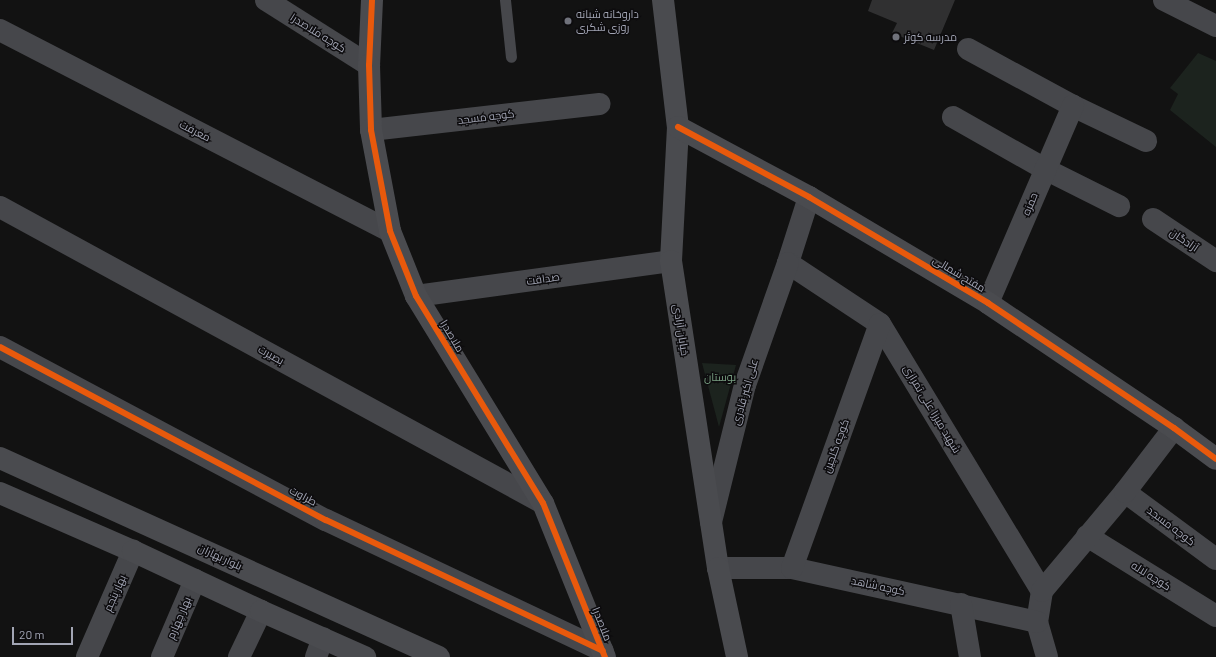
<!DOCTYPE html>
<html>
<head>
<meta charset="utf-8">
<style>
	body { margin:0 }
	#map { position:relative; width:1216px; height:657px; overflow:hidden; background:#121212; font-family:Barlow,Cairo,sans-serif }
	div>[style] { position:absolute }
	.green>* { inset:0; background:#1c231e }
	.building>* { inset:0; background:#303031 }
	.lane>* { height:11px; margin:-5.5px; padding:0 5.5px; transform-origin:5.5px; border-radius:5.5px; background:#46474b }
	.street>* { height:22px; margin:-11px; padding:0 11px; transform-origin:11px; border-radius:11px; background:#46474b }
	.secondary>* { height:22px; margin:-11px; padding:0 11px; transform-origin:11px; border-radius:11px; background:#4a4b4f }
	.cycleway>* { height:6px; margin:-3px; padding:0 3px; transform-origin:3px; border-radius:3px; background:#e8590c }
	.dots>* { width:11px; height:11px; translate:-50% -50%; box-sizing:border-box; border:2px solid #0d0c0e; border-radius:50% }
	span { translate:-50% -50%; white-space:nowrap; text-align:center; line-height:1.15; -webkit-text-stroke:3px #0d0c0e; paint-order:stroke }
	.poi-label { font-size:11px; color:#a2a5b4 }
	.left { translate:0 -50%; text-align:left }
	.street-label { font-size:11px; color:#a2a5b4 }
	.park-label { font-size:11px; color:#799f82 }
	.scale { position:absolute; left:12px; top:627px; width:61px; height:18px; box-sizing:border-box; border:2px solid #a2a5b4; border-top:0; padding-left:5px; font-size:12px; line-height:14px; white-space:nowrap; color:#a2a5b4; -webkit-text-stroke:3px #0d0c0e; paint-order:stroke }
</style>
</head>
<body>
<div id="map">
	<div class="green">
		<div style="clip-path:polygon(1198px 53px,1216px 61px,1216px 147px,1170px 110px,1178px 94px,1170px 88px)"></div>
		<div style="clip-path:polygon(702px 363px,736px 365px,719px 427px)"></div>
	</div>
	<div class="building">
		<div style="clip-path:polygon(872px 0,955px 0,934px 50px,892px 33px,897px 23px,868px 11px)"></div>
	</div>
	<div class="lane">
		<div style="left:505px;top:0;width:57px;rotate:84deg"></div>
	</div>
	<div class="street">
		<div style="left:266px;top:0;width:122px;rotate:32.3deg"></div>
		<div style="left:1164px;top:0;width:58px;rotate:26.6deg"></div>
		<div style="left:0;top:30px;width:439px;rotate:27.3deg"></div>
		<div style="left:968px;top:49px;width:119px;rotate:28.5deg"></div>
		<div style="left:1073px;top:106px;width:81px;rotate:25.6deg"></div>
		<div style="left:953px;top:117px;width:106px;rotate:29.5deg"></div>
		<div style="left:1045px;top:169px;width:83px;rotate:26.6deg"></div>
		<div style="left:371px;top:130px;width:230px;rotate:-6.5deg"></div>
		<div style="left:809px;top:197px;width:69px;rotate:107.7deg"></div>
		<div style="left:788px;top:263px;width:110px;rotate:33.5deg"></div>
		<div style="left:880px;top:324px;width:312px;rotate:58.8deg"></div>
		<div style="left:1042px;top:591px;width:31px;rotate:99deg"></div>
		<div style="left:1037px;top:622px;width:36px;rotate:74deg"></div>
		<div style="left:0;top:207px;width:618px;rotate:28.6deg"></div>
		<div style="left:1153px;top:219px;width:76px;rotate:33.7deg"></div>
		<div style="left:416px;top:296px;width:257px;rotate:-7.8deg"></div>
		<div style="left:988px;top:303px;width:215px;rotate:-66.7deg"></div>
		<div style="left:0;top:347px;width:369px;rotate:28deg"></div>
		<div style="left:326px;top:520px;width:306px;rotate:25.3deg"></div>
		<div style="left:1125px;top:492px;width:113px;rotate:36.4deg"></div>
		<div style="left:711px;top:522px;width:141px;rotate:-76.1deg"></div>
		<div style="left:745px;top:385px;width:129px;rotate:-70.6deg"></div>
		<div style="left:1087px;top:536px;width:152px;rotate:31.8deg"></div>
		<div style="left:718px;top:568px;width:74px"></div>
		<div style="left:792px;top:568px;width:251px;rotate:12.4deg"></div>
		<div style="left:792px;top:568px;width:259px;rotate:-70.2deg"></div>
		<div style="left:1042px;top:591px;width:129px;rotate:-50deg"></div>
		<div style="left:1125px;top:492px;width:81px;rotate:-52.6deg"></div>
		<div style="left:961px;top:604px;width:54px;rotate:80.4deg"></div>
		<div style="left:87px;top:657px;width:116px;rotate:-66.5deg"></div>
		<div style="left:162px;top:657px;width:84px;rotate:-66.8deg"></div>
		<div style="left:239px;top:657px;width:51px;rotate:-64.4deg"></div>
		<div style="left:316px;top:657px;width:20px;rotate:-70deg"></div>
	</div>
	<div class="secondary">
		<div style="left:372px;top:0;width:65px;rotate:92.6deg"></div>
		<div style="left:369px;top:65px;width:65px;rotate:88.2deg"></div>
		<div style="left:371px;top:130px;width:103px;rotate:79.3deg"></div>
		<div style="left:390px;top:231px;width:70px;rotate:68.2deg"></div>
		<div style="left:416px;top:296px;width:243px;rotate:58.5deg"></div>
		<div style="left:543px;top:503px;width:166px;rotate:68.1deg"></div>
		<div style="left:663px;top:0;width:128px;rotate:83.3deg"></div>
		<div style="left:678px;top:127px;width:134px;rotate:93deg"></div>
		<div style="left:671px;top:261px;width:311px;rotate:81.3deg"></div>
		<div style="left:718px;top:568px;width:91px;rotate:77.9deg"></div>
		<div style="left:678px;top:127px;width:149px;rotate:28.1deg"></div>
		<div style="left:809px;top:197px;width:208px;rotate:30.6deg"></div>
		<div style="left:988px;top:303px;width:224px;rotate:33.9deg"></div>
		<div style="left:1174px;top:428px;width:52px;rotate:36.4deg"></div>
		<div style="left:0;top:458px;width:482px;rotate:24.4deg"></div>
		<div style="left:0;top:493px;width:145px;rotate:23.6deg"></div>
		<div style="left:133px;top:551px;width:141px;rotate:25.1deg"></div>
		<div style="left:261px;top:611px;width:114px;rotate:23.9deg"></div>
	</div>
	<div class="cycleway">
		<div style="left:372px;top:0;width:65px;rotate:92.6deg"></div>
		<div style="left:369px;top:65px;width:65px;rotate:88.2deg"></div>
		<div style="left:371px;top:130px;width:103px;rotate:79.3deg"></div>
		<div style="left:390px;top:231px;width:70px;rotate:68.2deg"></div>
		<div style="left:416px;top:296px;width:243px;rotate:58.5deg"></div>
		<div style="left:543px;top:503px;width:166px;rotate:68.1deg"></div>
		<div style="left:678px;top:127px;width:149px;rotate:28.1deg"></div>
		<div style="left:809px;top:197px;width:208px;rotate:30.6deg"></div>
		<div style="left:988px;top:303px;width:224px;rotate:33.9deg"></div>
		<div style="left:1174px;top:428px;width:52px;rotate:36.4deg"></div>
		<div style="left:0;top:347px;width:369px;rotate:28deg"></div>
		<div style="left:326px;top:520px;width:306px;rotate:25.3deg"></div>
	</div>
	<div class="dots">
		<div style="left:568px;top:21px;background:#70727b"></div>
		<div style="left:896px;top:37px;background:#70727b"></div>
	</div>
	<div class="poi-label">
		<span class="left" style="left:576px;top:21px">داروخانه شبانه<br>روزی شکری</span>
		<span class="left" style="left:904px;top:37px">مدرسه کوثر</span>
	</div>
	<div class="street-label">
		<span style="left:318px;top:33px;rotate:32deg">کوچه ملاصدرا</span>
		<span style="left:486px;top:117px;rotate:-7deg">کوچه مسجد</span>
		<span style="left:195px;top:131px;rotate:27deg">معرفت</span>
		<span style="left:1030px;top:204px;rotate:-67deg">حمزه</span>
		<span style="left:1184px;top:240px;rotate:34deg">آزادگان</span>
		<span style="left:959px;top:274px;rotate:31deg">مفتح شمالی</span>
		<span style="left:543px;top:279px;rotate:-8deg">صداقت</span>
		<span style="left:681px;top:330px;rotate:81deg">خیابان آزادی</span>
		<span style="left:452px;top:336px;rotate:59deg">ملاصدرا</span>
		<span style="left:271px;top:355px;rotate:29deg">بصیرت</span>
		<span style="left:745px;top:392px;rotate:-74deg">علی اکبر قادری</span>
		<span style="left:932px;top:409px;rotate:59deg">شهید میرزا علی تمرازی</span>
		<span style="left:836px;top:446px;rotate:-70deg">کوچه گلچین</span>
		<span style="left:303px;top:496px;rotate:28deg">طراوت</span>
		<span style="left:1171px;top:526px;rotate:37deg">کوچه مسجد</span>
		<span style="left:220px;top:557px;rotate:25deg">بلوار بهاران</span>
		<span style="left:1151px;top:576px;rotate:32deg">کوچه لاله</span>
		<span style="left:878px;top:586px;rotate:12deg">کوچه شاهد</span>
		<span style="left:115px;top:593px;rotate:-66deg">بهار پنجم</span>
		<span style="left:179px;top:618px;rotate:-67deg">بهار چهارم</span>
		<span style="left:602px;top:624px;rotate:68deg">ملاصدرا</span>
	</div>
	<div class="park-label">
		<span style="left:720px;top:377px">بوستان</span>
	</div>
	<div class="scale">20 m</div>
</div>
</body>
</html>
